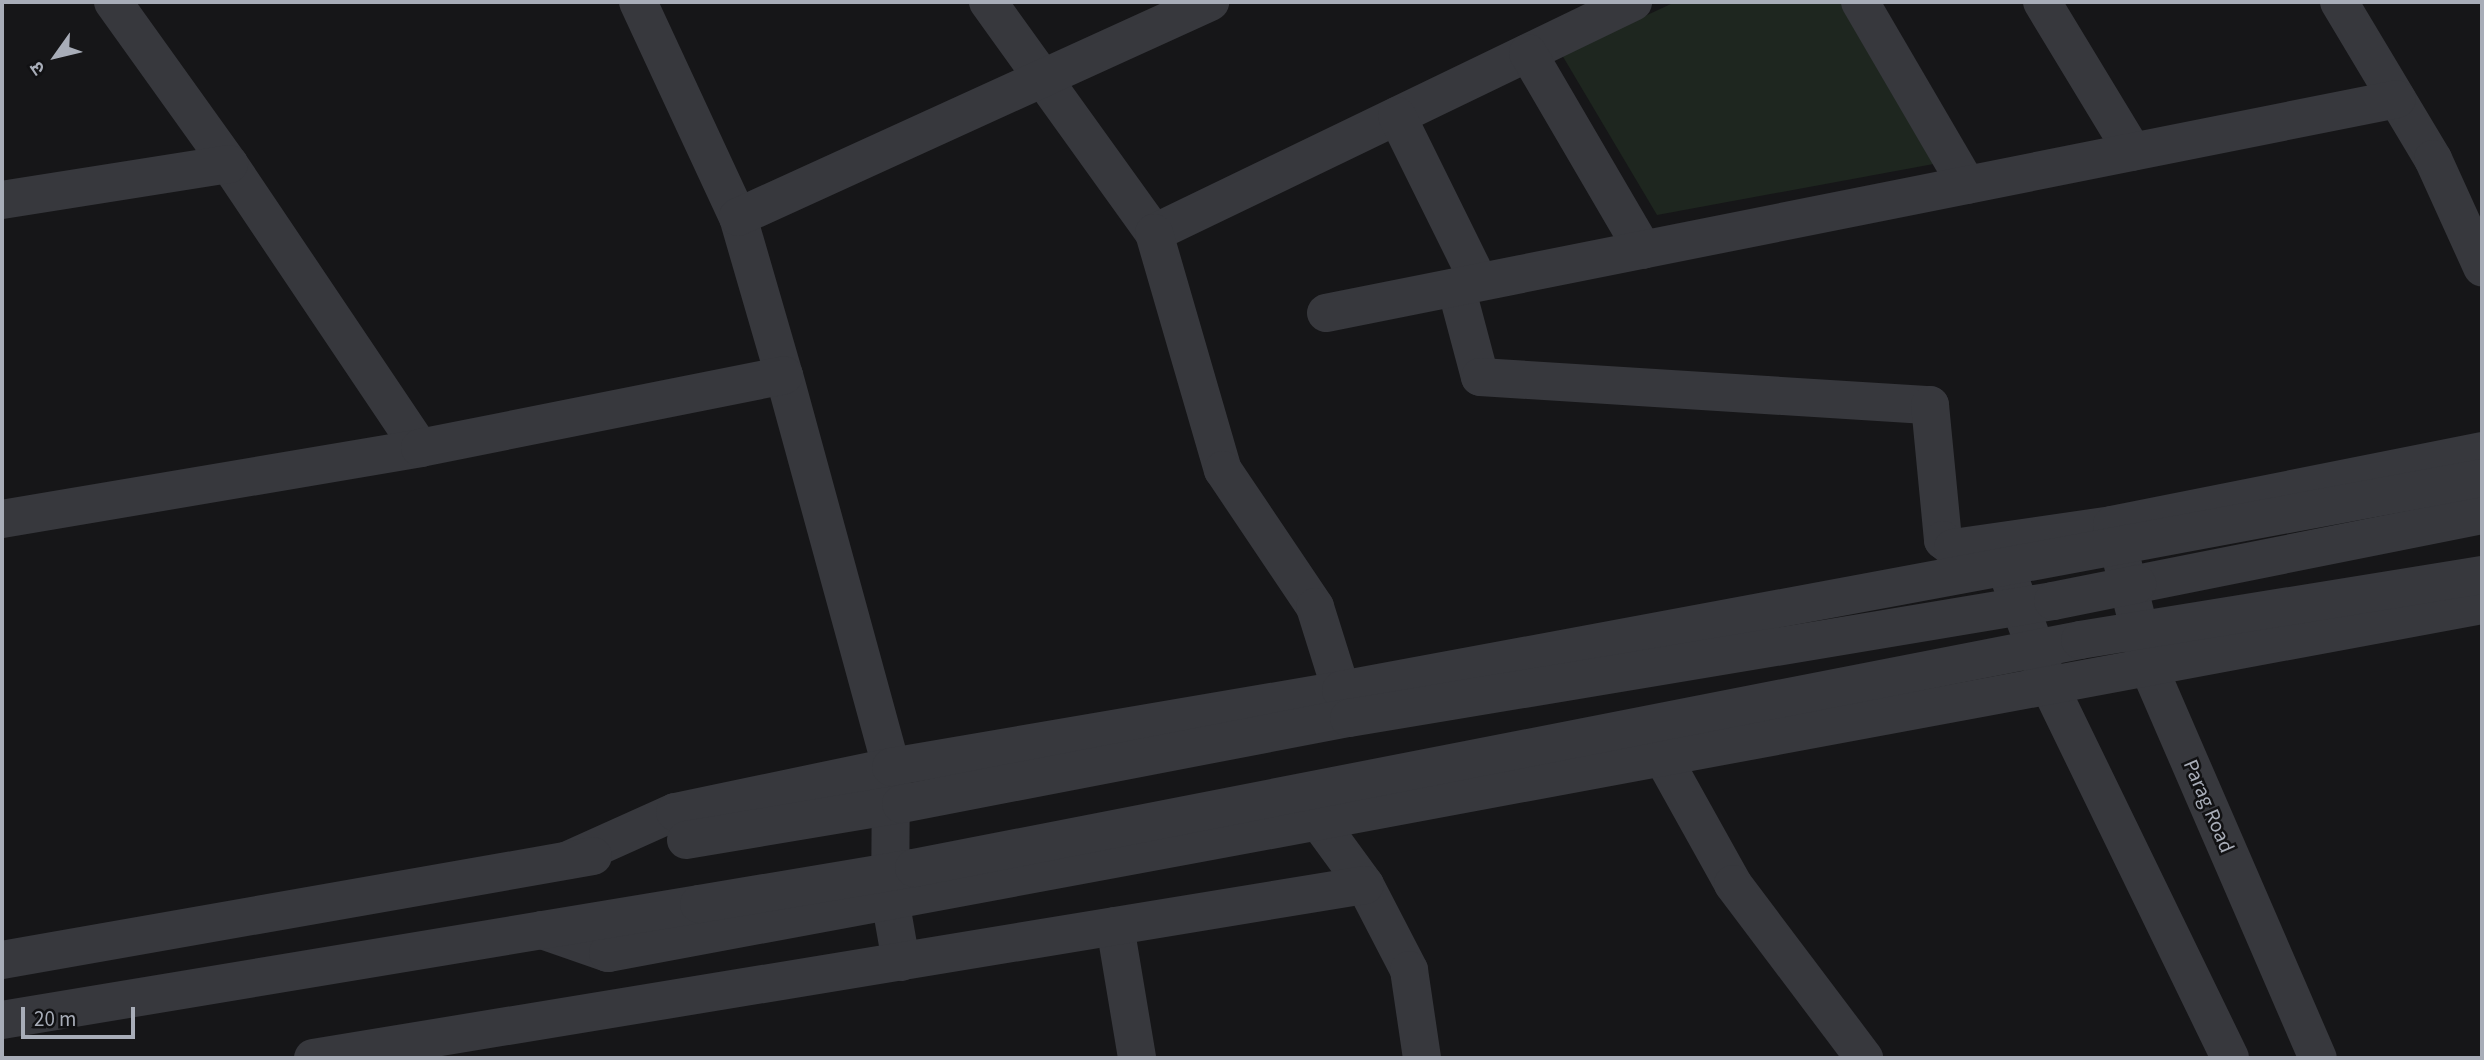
<!DOCTYPE html>
<html>
<head>
<meta charset="utf-8">
<style>
	body { margin:0 }
	#map { position:relative; width:2484px; height:1060px; overflow:hidden; background:#161618; font-family:"Source Sans 3","Noto Sans Devanagari",sans-serif }
	div>[style] { position:absolute }
	.green>* { inset:0; background:#1e261f }
	.minor>* { height:38px; margin:-19px; padding:0 19px; transform-origin:19px; border-radius:19px; background:#37383d }
	.tertiary>* { height:38px; margin:-19px; padding:0 19px; transform-origin:19px; border-radius:19px; background:#37383d }
	.tertiary-bridge>* { height:38px; margin:-19px; padding:0 19px; transform-origin:19px; border-radius:19px; background:#37383d }
	span { translate:-50% -50%; white-space:nowrap; text-align:center; line-height:1.15; -webkit-text-stroke:5px #111113; paint-order:stroke }
	.street-label { font-size:21px; color:#a8adb8 }
	.frame { position:absolute; inset:0; border:4px solid #a8adb8; pointer-events:none }
	.north { position:absolute; left:21px; top:21px; width:70px; height:70px; -webkit-text-stroke:5px #111113; paint-order:stroke; rotate:236deg; font-size:19px; font-weight:700; line-height:28px; text-align:center; color:#a8adb8 }
	.north::after { content:''; display:block; margin:auto; width:24px; height:32px; background:#a8adb8; clip-path:polygon(50% 0,100% 100%,50% 72%,0 100%) }
	.scale { position:absolute; left:21px; top:1007px; width:114px; height:32px; box-sizing:border-box; border:4px solid #a8adb8; border-top:0; padding-left:9px; font-size:21px; line-height:24px; white-space:nowrap; color:#a8adb8; -webkit-text-stroke:5px #111113; paint-order:stroke }
</style>
</head>
<body>
<div id="map">
	<div class="green">
		<div style="clip-path:polygon(1675px 2px,1840px 2px,1939px 163px,1657px 215px,1562px 55px)"></div>
	</div>
	<div class="minor">
		<div style="left:113px;top:2px;width:199px;rotate:54.4deg"></div>
		<div style="left:229px;top:164px;width:342px;rotate:56.1deg"></div>
		<div style="left:638px;top:2px;width:237px;rotate:65.1deg"></div>
		<div style="left:738px;top:217px;width:165px;rotate:73.8deg"></div>
		<div style="left:784px;top:375px;width:406px;rotate:74.7deg"></div>
		<div style="left:891px;top:767px;width:132px;rotate:90.4deg"></div>
		<div style="left:890px;top:899px;width:64px;rotate:80.1deg"></div>
		<div style="left:988px;top:2px;width:284px;rotate:54.3deg"></div>
		<div style="left:1154px;top:233px;width:532px;rotate:-25.75deg"></div>
		<div style="left:1860px;top:2px;width:212px;rotate:59.7deg"></div>
		<div style="left:2042px;top:2px;width:175px;rotate:58.8deg"></div>
		<div style="left:2339px;top:2px;width:183px;rotate:59.1deg"></div>
		<div style="left:2433px;top:159px;width:119px;rotate:65.6deg"></div>
		<div style="left:1528px;top:53px;width:228px;rotate:59.7deg"></div>
		<div style="left:1397px;top:116px;width:185px;rotate:63.7deg"></div>
		<div style="left:2px;top:200px;width:230px;rotate:-9deg"></div>
		<div style="left:738px;top:217px;width:519px;rotate:-24.49deg"></div>
		<div style="left:1154px;top:233px;width:247px;rotate:73.8deg"></div>
		<div style="left:1223px;top:470px;width:165px;rotate:56.1deg"></div>
		<div style="left:1315px;top:607px;width:87px;rotate:72.6deg"></div>
		<div style="left:1456px;top:287px;width:93px;rotate:75.1deg"></div>
		<div style="left:1480px;top:377px;width:451px;rotate:3.6deg"></div>
		<div style="left:1930px;top:405px;width:136px;rotate:84.5deg"></div>
		<div style="left:1943px;top:540px;width:13px;rotate:39deg"></div>
		<div style="left:1953px;top:548px;width:161px;rotate:-8.2deg"></div>
		<div style="left:2112px;top:525px;width:377px;rotate:-11.3deg"></div>
		<div style="left:1326px;top:313px;width:1092px;rotate:-11.3deg"></div>
		<div style="left:2px;top:519px;width:424px;rotate:-9.6deg"></div>
		<div style="left:420px;top:448px;width:371px;rotate:-11.3deg"></div>
		<div style="left:1663px;top:758px;width:144px;rotate:60.9deg"></div>
		<div style="left:1733px;top:884px;width:218px;rotate:53deg"></div>
		<div style="left:1319px;top:822px;width:78px;rotate:53.9deg"></div>
		<div style="left:1365px;top:885px;width:96px;rotate:62.6deg"></div>
		<div style="left:1409px;top:970px;width:89px;rotate:81.6deg"></div>
		<div style="left:1115px;top:926px;width:134px;rotate:80.5deg"></div>
		<div style="left:313px;top:1058px;width:1066px;rotate:-9.34deg"></div>
	</div>
	<div class="tertiary">
		<div style="left:2120px;top:553px;width:119px;rotate:75.8deg"></div>
		<div style="left:2149px;top:668px;width:425px;rotate:66.6deg"></div>
		<div style="left:2009px;top:577px;width:117px;rotate:69.6deg"></div>
		<div style="left:2050px;top:687px;width:412px;rotate:64.1deg"></div>
		<div style="left:2137px;top:584px;width:352px;rotate:-11.3deg"></div>
		<div style="left:568px;top:860px;width:117px;rotate:-24.2deg"></div>
		<div style="left:675px;top:812px;width:221px;rotate:-11.8deg"></div>
		<div style="left:891px;top:767px;width:457px;rotate:-9.7deg"></div>
		<div style="left:1341px;top:690px;width:1161px;rotate:-10.53deg"></div>
		<div style="left:542px;top:930px;width:70px;rotate:19.2deg"></div>
		<div style="left:608px;top:953px;width:1906px;rotate:-10.52deg"></div>
		<div style="left:2px;top:960px;width:600px;rotate:-9.98deg"></div>
		<div style="left:2px;top:1020px;width:707px;rotate:-9.45deg"></div>
	</div>
	<div class="tertiary-bridge">
		<div style="left:686px;top:840px;width:218px;rotate:-9.5deg"></div>
		<div style="left:901px;top:804px;width:456px;rotate:-10.9deg"></div>
		<div style="left:1349px;top:718px;width:714px;rotate:-9.44deg"></div>
		<div style="left:2053px;top:601px;width:86px;rotate:-11.4deg"></div>
		<div style="left:699px;top:904px;width:218px;rotate:-9.5deg"></div>
		<div style="left:914px;top:868px;width:1188px;rotate:-11.06deg"></div>
		<div style="left:2080px;top:640px;width:407px;rotate:-9.2deg"></div>
	</div>
	<div class="street-label">
		<span style="left:2209px;top:806px;rotate:67deg">Parag Road</span>
	</div>
	<div class="frame"></div>
	<div class="north">उ</div>
	<div class="scale">20 m</div>
</div>
</body>
</html>
